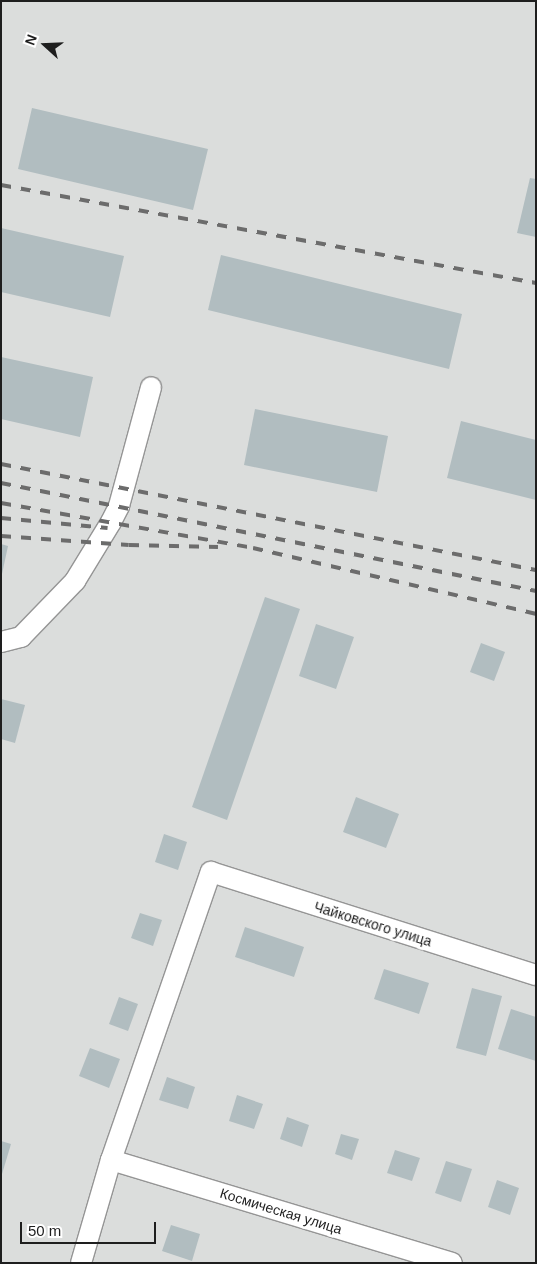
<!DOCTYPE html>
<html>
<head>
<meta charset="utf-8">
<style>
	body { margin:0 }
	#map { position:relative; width:537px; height:1264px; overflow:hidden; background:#e5ebef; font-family:Arial,sans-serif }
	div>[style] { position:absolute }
	.residential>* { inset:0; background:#dbdddc }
	.building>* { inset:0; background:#b1bdc0 }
	.roads { filter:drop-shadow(1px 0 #959595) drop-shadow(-1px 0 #959595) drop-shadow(0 1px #959595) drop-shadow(0 -1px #959595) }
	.minor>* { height:20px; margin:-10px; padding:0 10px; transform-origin:10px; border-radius:10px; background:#fff }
	.rail>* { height:4px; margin-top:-2px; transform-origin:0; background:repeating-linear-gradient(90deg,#6c6c6c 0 10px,transparent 0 20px) }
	span { translate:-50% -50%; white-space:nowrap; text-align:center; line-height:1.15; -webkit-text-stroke:5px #fff; paint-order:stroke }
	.street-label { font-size:14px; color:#1e1e1e }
	.frame { position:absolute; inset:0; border:2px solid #1e1e1e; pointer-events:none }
	.north { position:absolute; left:20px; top:20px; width:50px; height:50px; -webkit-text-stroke:4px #fff; paint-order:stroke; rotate:290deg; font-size:14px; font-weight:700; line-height:20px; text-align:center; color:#1e1e1e }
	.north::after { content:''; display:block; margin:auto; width:18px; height:22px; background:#1e1e1e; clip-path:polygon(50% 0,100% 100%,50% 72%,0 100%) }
	.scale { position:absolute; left:20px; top:1222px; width:136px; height:22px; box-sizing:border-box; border:2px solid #1e1e1e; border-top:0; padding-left:6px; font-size:15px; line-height:18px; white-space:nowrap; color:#1e1e1e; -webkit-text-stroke:4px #fff; paint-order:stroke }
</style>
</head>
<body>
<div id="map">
	<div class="residential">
		<div style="clip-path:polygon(1px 1px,536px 1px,536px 1263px,1px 1263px)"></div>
	</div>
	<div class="building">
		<div style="clip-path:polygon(32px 108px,208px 149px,193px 210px,18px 169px)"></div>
		<div style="clip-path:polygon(530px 178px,536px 179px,536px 237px,517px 233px)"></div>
		<div style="clip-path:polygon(1px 228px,124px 256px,110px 317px,1px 292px)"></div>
		<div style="clip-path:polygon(221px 255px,462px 314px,449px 369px,208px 310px)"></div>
		<div style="clip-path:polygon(1px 357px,93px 377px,80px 437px,1px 419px)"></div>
		<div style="clip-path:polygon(255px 409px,388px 436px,377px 492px,244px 465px)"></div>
		<div style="clip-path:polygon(461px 421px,536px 440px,536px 500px,447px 478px)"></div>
		<div style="clip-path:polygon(1px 544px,8px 546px,2px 574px,1px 574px)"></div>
		<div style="clip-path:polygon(265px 597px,300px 609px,227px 820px,192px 807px)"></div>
		<div style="clip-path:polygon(316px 624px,354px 637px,336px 689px,299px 676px)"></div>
		<div style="clip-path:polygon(481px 643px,505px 652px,494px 681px,470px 672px)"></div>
		<div style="clip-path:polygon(1px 699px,25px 705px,15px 743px,1px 739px)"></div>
		<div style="clip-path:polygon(356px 797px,399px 814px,386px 848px,343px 832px)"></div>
		<div style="clip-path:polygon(164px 834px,187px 842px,178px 870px,155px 862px)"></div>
		<div style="clip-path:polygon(140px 913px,162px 920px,153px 946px,131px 938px)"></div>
		<div style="clip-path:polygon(245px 927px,304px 947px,294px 977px,235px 957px)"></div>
		<div style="clip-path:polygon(384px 969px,429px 983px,419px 1014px,374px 999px)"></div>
		<div style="clip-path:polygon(472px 988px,502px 996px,486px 1056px,456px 1048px)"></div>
		<div style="clip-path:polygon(119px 997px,138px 1004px,128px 1031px,109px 1024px)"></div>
		<div style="clip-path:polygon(511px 1009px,536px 1017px,536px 1061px,498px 1049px)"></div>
		<div style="clip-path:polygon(90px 1048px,120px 1059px,109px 1088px,79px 1076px)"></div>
		<div style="clip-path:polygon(167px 1077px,195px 1087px,188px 1109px,159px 1100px)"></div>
		<div style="clip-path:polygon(237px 1095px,263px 1104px,254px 1129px,229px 1121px)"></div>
		<div style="clip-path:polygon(287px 1117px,309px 1125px,302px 1147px,280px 1139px)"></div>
		<div style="clip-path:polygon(341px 1134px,359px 1139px,352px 1160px,335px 1154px)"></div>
		<div style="clip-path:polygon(1px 1141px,11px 1144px,2px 1174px,1px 1174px)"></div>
		<div style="clip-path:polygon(395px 1150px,420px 1158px,412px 1181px,387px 1173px)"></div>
		<div style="clip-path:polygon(446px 1161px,472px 1169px,461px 1202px,435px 1193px)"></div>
		<div style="clip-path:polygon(497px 1180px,519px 1188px,510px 1215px,488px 1207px)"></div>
		<div style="clip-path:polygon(171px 1225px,200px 1234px,192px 1261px,162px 1251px)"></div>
	</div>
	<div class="roads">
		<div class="minor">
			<div style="left:1px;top:642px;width:21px;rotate:-14deg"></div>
			<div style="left:21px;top:637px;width:78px;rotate:-46deg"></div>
			<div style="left:75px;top:581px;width:69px;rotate:-58.6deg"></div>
			<div style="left:111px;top:522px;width:18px;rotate:-63deg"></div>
			<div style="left:119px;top:506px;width:123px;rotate:-74.9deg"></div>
			<div style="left:111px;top:1160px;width:356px;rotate:16.8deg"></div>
			<div style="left:81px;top:1263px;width:107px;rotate:-73.8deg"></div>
			<div style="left:111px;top:1160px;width:305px;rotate:-70.9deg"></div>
			<div style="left:211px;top:872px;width:341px;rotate:17.6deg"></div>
		</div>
	</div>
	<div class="rail">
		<div style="left:1px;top:185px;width:544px;rotate:10.38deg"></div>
		<div style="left:1px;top:464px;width:545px;rotate:11.21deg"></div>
		<div style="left:1px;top:483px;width:546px;rotate:11.41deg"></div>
		<div style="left:1px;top:503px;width:256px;rotate:10.1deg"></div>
		<div style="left:253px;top:548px;width:291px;rotate:13.1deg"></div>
		<div style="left:1px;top:518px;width:107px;rotate:5.3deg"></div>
		<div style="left:1px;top:536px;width:128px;rotate:4deg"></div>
		<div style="left:129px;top:545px;width:89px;rotate:1.3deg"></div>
	</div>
	<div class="street-label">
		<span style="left:373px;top:924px;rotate:17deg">Чайковского улица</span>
		<span style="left:281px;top:1211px;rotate:17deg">Космическая улица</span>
	</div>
	<div class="frame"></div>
	<div class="north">N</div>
	<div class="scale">50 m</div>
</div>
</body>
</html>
